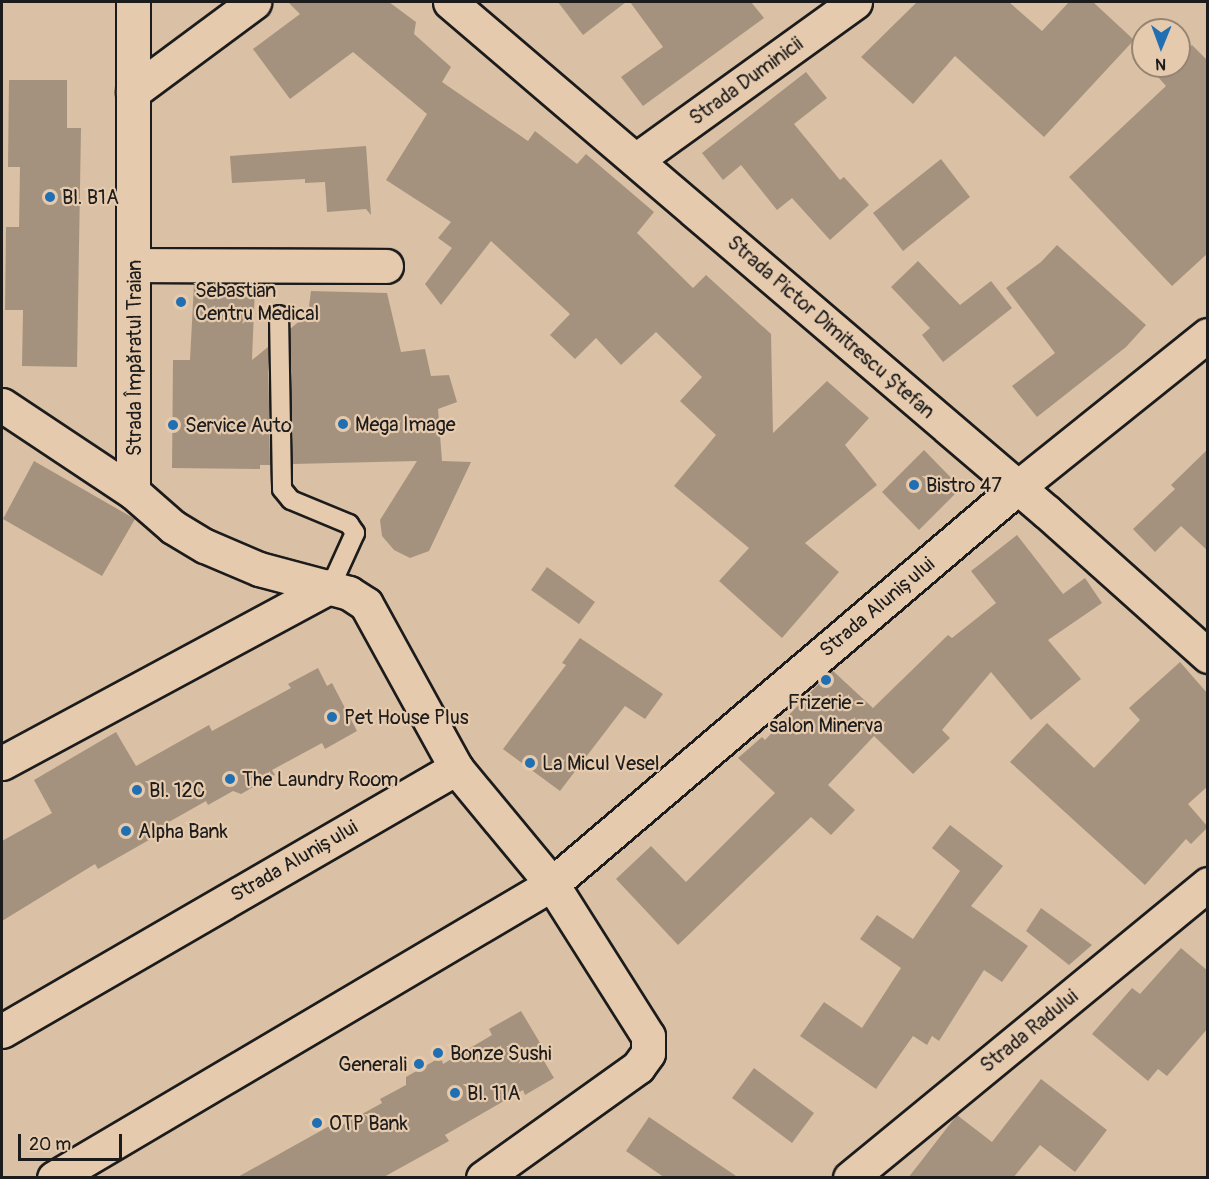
<!DOCTYPE html>
<html>
<head>
<meta charset="utf-8">
<style>
	body { margin:0 }
	#map { position:relative; width:1209px; height:1179px; overflow:hidden; background:#dac0a4; font-family:Pangolin,sans-serif }
	div>[style] { position:absolute }
	.building>* { inset:0; background:#a5927e }
	.roads { filter:drop-shadow(2px 0 #1c1c1c) drop-shadow(-2px 0 #1c1c1c) drop-shadow(0 2px #1c1c1c) drop-shadow(0 -2px #1c1c1c) }
	.lane>* { height:18px; margin:-9px; padding:0 9px; transform-origin:9px; border-radius:9px; background:#e6caad }
	.street>* { height:33px; margin:-16.5px; padding:0 16.5px; transform-origin:16.5px; border-radius:16.5px; background:#e6caad }
	.secondary>* { height:33px; margin:-16.5px; padding:0 16.5px; transform-origin:16.5px; border-radius:16.5px; background:#e6caad }
	.dots>* { width:16px; height:16px; translate:-50% -50%; box-sizing:border-box; border:3px solid #e6caad; border-radius:50% }
	span { translate:-50% -50%; white-space:nowrap; text-align:center; line-height:1.15; -webkit-text-stroke:4.5px #e6caad; paint-order:stroke }
	.street-label { font-size:20px; color:#1c1c1c }
	.poi-label { font-size:20px; color:#1c1c1c }
	.left { translate:0 -50%; text-align:left }
	.right { translate:-100% -50%; text-align:right }
	.frame { position:absolute; inset:0; border:3px solid #1c1c1c; pointer-events:none }
	.north { position:absolute; left:1131px; top:18px; width:60px; height:60px; box-sizing:border-box; background:#e6caad; border:2px solid #958473; border-radius:50%; rotate:181deg; font-size:16px; font-weight:700; line-height:24px; text-align:center; color:#1c1c1c }
	.north::after { content:''; display:block; margin:auto; width:21px; height:27px; background:#1f6fb2; clip-path:polygon(50% 0,100% 100%,50% 72%,0 100%) }
	.scale { position:absolute; left:18px; top:1134px; width:104px; height:27px; box-sizing:border-box; border:3px solid #1c1c1c; border-top:0; padding-left:8px; font-size:18px; line-height:21px; white-space:nowrap; color:#1c1c1c; -webkit-text-stroke:4px #e6caad; paint-order:stroke }
</style>
</head>
<body>
<div id="map">
	<div class="building">
		<div style="clip-path:polygon(288px 2px,389px 2px,416px 22px,414px 34px,451px 67px,442px 82px,528px 141px,535px 131px,577px 164px,586px 154px,654px 212px,637px 233px,693px 288px,706px 275px,771px 334px,773px 433px,827px 381px,869px 418px,845px 445px,877px 485px,805px 543px,839px 572px,782px 638px,719px 581px,749px 548px,674px 486px,716px 435px,680px 401px,702px 377px,656px 332px,621px 365px,596px 338px,575px 359px,550px 335px,570px 314px,491px 241px,441px 305px,425px 284px,452px 248px,438px 238px,451px 222px,386px 180px,427px 114px,353px 52px,290px 99px,253px 49px,300px 14px)"></div>
		<div style="clip-path:polygon(558px 2px,626px 2px,583px 35px)"></div>
		<div style="clip-path:polygon(630px 2px,751px 2px,764px 18px,643px 106px,621px 77px,663px 47px)"></div>
		<div style="clip-path:polygon(917px 2px,1009px 2px,1042px 31px,1069px 2px,1093px 2px,1134px 40px,1044px 137px,955px 56px,913px 104px,861px 57px)"></div>
		<div style="clip-path:polygon(1192px 45px,1208px 61px,1208px 253px,1172px 286px,1069px 177px,1166px 86px,1158px 77px,1169px 66px,1179px 66px,1179px 57px)"></div>
		<div style="clip-path:polygon(806px 72px,827px 98px,794px 124px,840px 180px,844px 177px,869px 205px,830px 240px,792px 198px,777px 210px,741px 165px,723px 180px,702px 153px)"></div>
		<div style="clip-path:polygon(9px 80px,67px 80px,67px 128px,81px 128px,77px 367px,22px 366px,23px 310px,5px 310px,6px 227px,19px 227px,20px 167px,8px 167px)"></div>
		<div style="clip-path:polygon(366px 146px,371px 215px,366px 209px,327px 212px,325px 182px,305px 183px,305px 179px,232px 183px,230px 156px)"></div>
		<div style="clip-path:polygon(941px 159px,970px 197px,903px 251px,873px 213px)"></div>
		<div style="clip-path:polygon(1057px 245px,1146px 325px,1126px 347px,1037px 417px,1012px 386px,1055px 353px,1006px 288px,1041px 262px)"></div>
		<div style="clip-path:polygon(918px 261px,960px 305px,991px 281px,1012px 308px,943px 362px,922px 335px,930px 328px,891px 287px)"></div>
		<div style="clip-path:polygon(194px 284px,255px 285px,252px 360px,268px 347px,270px 465px,260px 465px,260px 469px,172px 468px,173px 360px,190px 360px)"></div>
		<div style="clip-path:polygon(311px 291px,387px 293px,401px 352px,425px 349px,431px 376px,449px 375px,457px 402px,438px 409px,442px 461px,471px 462px,429px 551px,410px 558px,394px 550px,382px 536px,380px 520px,417px 461px,293px 464px,290px 329px,308px 314px)"></div>
		<div style="clip-path:polygon(1208px 449px,1208px 551px,1181px 526px,1155px 552px,1133px 529px,1175px 489px,1171px 485px)"></div>
		<div style="clip-path:polygon(924px 450px,961px 488px,919px 530px,882px 492px)"></div>
		<div style="clip-path:polygon(34px 461px,135px 519px,102px 576px,3px 519px)"></div>
		<div style="clip-path:polygon(1017px 535px,1063px 594px,1085px 578px,1102px 603px,1048px 640px,1081px 679px,1031px 720px,991px 672px,942px 730px,950px 738px,913px 774px,874px 736px,828px 785px,855px 810px,831px 835px,811px 817px,678px 945px,616px 879px,651px 846px,686px 882px,775px 793px,738px 758px,762px 737px,765px 740px,832px 670px,873px 708px,948px 635px,952px 638px,996px 603px,971px 571px)"></div>
		<div style="clip-path:polygon(547px 567px,595px 602px,579px 624px,531px 590px)"></div>
		<div style="clip-path:polygon(580px 638px,663px 694px,645px 719px,625px 706px,560px 791px,503px 749px,566px 665px,562px 663px)"></div>
		<div style="clip-path:polygon(1180px 662px,1208px 694px,1208px 786px,1188px 804px,1208px 827px,1191px 844px,1186px 839px,1145px 885px,1010px 762px,1047px 723px,1094px 768px,1140px 720px,1129px 708px)"></div>
		<div style="clip-path:polygon(318px 668px,327px 686px,332px 683px,357px 731px,325px 749px,322px 743px,272px 770px,275px 775px,241px 794px,233px 791px,208px 805px,206px 801px,160px 827px,163px 832px,98px 869px,95px 864px,2px 921px,2px 841px,52px 813px,34px 780px,116px 732px,136px 766px,209px 725px,212px 731px,291px 688px,288px 684px)"></div>
		<div style="clip-path:polygon(950px 825px,1003px 866px,971px 906px,1028px 946px,1002px 982px,984px 970px,939px 1041px,932px 1036px,927px 1045px,913px 1036px,876px 1089px,800px 1036px,824px 1002px,862px 1028px,901px 968px,860px 939px,877px 915px,913px 939px,960px 871px,932px 848px)"></div>
		<div style="clip-path:polygon(1041px 908px,1092px 945px,1069px 965px,1026px 931px)"></div>
		<div style="clip-path:polygon(1181px 948px,1208px 971px,1208px 1028px,1167px 1076px,1158px 1069px,1148px 1081px,1092px 1034px,1132px 988px,1140px 994px)"></div>
		<div style="clip-path:polygon(521px 1011px,549px 1058px,544px 1061px,554px 1078px,525px 1095px,523px 1090px,445px 1135px,449px 1141px,382px 1178px,236px 1178px,333px 1124px,335px 1129px,382px 1103px,380px 1099px,406px 1085px,406px 1077px,441px 1057px,443px 1064px,492px 1035px,489px 1029px)"></div>
		<div style="clip-path:polygon(754px 1068px,814px 1113px,792px 1143px,732px 1098px)"></div>
		<div style="clip-path:polygon(1041px 1079px,1107px 1130px,1075px 1172px,1040px 1145px,1013px 1178px,908px 1178px,957px 1115px,992px 1142px)"></div>
		<div style="clip-path:polygon(649px 1117px,739px 1178px,665px 1178px,626px 1151px)"></div>
	</div>
	<div class="roads">
		<div class="lane">
			<div style="left:279px;top:315px;width:174px;rotate:89deg"></div>
			<div style="left:282px;top:489px;width:14px;rotate:51deg"></div>
			<div style="left:291px;top:500px;width:63px;rotate:22.5deg"></div>
			<div style="left:349px;top:524px;width:11px;rotate:56deg"></div>
			<div style="left:355px;top:533px;width:58px;rotate:114.4deg"></div>
		</div>
		<div class="street">
			<div style="left:133px;top:2px;width:490px;rotate:90deg"></div>
			<div style="left:450px;top:2px;width:785px;rotate:40.51deg"></div>
			<div style="left:1047px;top:512px;width:216px;rotate:41.8deg"></div>
			<div style="left:133px;top:92px;width:151px;rotate:-36.6deg"></div>
			<div style="left:636px;top:160px;width:270px;rotate:-35.8deg"></div>
			<div style="left:135px;top:265px;width:251px;rotate:0.2deg"></div>
			<div style="left:2px;top:405px;width:157px;rotate:33.6deg"></div>
			<div style="left:133px;top:492px;width:53px;rotate:41.2deg"></div>
			<div style="left:173px;top:527px;width:37px;rotate:31deg"></div>
			<div style="left:205px;top:546px;width:59px;rotate:23.1deg"></div>
			<div style="left:259px;top:569px;width:93px;rotate:14.9deg"></div>
			<div style="left:349px;top:593px;width:20px;rotate:33deg"></div>
			<div style="left:366px;top:604px;width:187px;rotate:61.2deg"></div>
			<div style="left:2px;top:763px;width:374px;rotate:-28.3deg"></div>
			<div style="left:483px;top:1178px;width:191px;rotate:-35.6deg"></div>
			<div style="left:638px;top:1067px;width:17px;rotate:-54deg"></div>
			<div style="left:648px;top:1053px;width:17px;rotate:-90deg"></div>
			<div style="left:648px;top:1036px;width:180px;rotate:-122.3deg"></div>
			<div style="left:850px;top:1178px;width:463px;rotate:-39.4deg"></div>
		</div>
		<div class="secondary">
			<div style="left:2px;top:1031px;width:525px;rotate:-30.08deg"></div>
			<div style="left:456px;top:768px;width:151px;rotate:50.4deg"></div>
			<div style="left:54px;top:1178px;width:578px;rotate:-30.56deg"></div>
			<div style="left:552px;top:884px;width:612px;rotate:-40.43deg"></div>
			<div style="left:1018px;top:487px;width:243px;rotate:-38.7deg"></div>
		</div>
	</div>
	<div class="dots">
		<div style="left:50px;top:197px;background:#1f6fb2"></div>
		<div style="left:181px;top:302px;background:#1f6fb2"></div>
		<div style="left:343px;top:424px;background:#1f6fb2"></div>
		<div style="left:173px;top:425px;background:#1f6fb2"></div>
		<div style="left:914px;top:485px;background:#1f6fb2"></div>
		<div style="left:826px;top:680px;background:#1f6fb2"></div>
		<div style="left:332px;top:717px;background:#1f6fb2"></div>
		<div style="left:530px;top:763px;background:#1f6fb2"></div>
		<div style="left:230px;top:779px;background:#1f6fb2"></div>
		<div style="left:137px;top:790px;background:#1f6fb2"></div>
		<div style="left:126px;top:831px;background:#1f6fb2"></div>
		<div style="left:438px;top:1053px;background:#1f6fb2"></div>
		<div style="left:419px;top:1064px;background:#1f6fb2"></div>
		<div style="left:455px;top:1093px;background:#1f6fb2"></div>
		<div style="left:317px;top:1123px;background:#1f6fb2"></div>
	</div>
	<div class="street-label">
		<span style="left:746px;top:81px;rotate:-36deg">Strada Duminicii</span>
		<span style="left:831px;top:327px;rotate:41deg">Strada Pictor Dimitrescu Ștefan</span>
		<span style="left:134px;top:358px;rotate:-90deg">Strada Împăratul Traian</span>
		<span style="left:877px;top:607px;rotate:-40deg">Strada Alunișului</span>
		<span style="left:294px;top:861px;rotate:-30deg">Strada Alunișului</span>
		<span style="left:1029px;top:1031px;rotate:-39deg">Strada Radului</span>
	</div>
	<div class="poi-label">
		<span class="left" style="left:62px;top:197px">Bl. B1A</span>
		<span class="left" style="left:195px;top:302px">Sebastian<br>Centru Medical</span>
		<span class="left" style="left:355px;top:424px">Mega Image</span>
		<span class="left" style="left:185px;top:425px">Service Auto</span>
		<span class="left" style="left:926px;top:485px">Bistro 47</span>
		<span style="left:826px;top:714px">Frizerie -<br>salon Minerva</span>
		<span class="left" style="left:344px;top:717px">Pet House Plus</span>
		<span class="left" style="left:542px;top:763px">La Micul Vesel</span>
		<span class="left" style="left:242px;top:779px">The Laundry Room</span>
		<span class="left" style="left:149px;top:790px">Bl. 12C</span>
		<span class="left" style="left:138px;top:831px">Alpha Bank</span>
		<span class="left" style="left:450px;top:1053px">Bonze Sushi</span>
		<span class="right" style="left:407px;top:1064px">Generali</span>
		<span class="left" style="left:467px;top:1093px">Bl. 11A</span>
		<span class="left" style="left:329px;top:1123px">OTP Bank</span>
	</div>
	<div class="frame"></div>
	<div class="north">N</div>
	<div class="scale">20 m</div>
</div>
</body>
</html>
